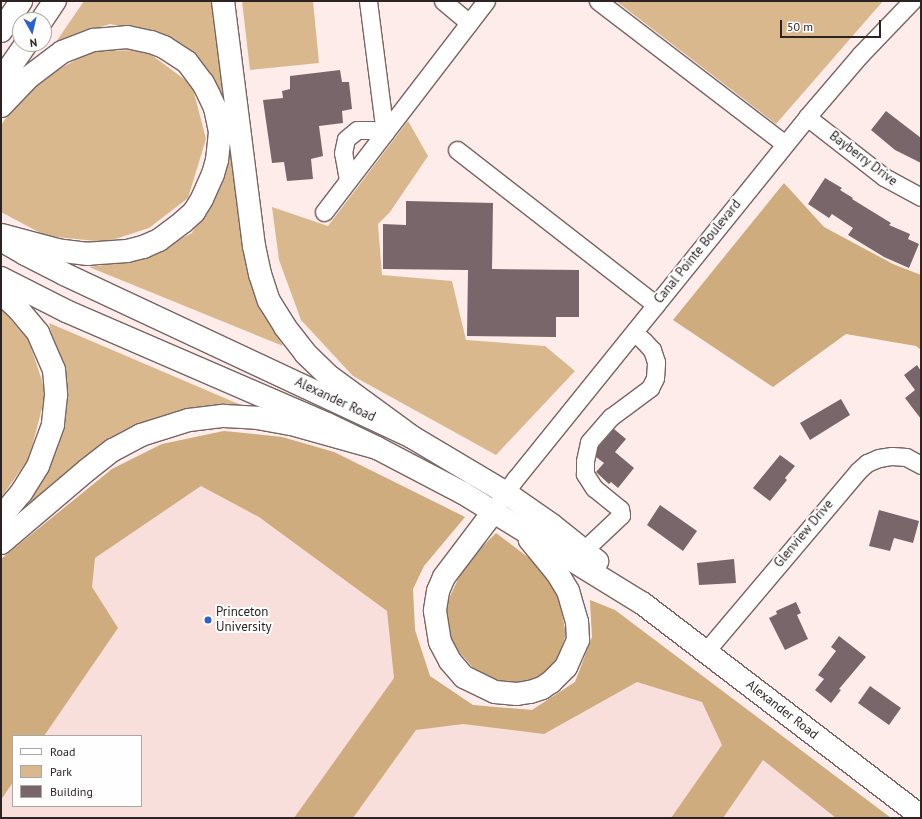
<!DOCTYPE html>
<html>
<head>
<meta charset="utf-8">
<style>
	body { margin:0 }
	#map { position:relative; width:922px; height:819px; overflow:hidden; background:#fdecea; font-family:"PT Sans",sans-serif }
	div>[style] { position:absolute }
	.built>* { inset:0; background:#f8dfdc }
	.green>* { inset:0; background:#dab88d }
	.forest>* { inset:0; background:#cfac7d }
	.building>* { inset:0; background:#78666a }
	.roads { filter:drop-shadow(1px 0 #786563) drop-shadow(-1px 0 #786563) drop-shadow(0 1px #786563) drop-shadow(0 -1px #786563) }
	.minor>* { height:17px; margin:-8.5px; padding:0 8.5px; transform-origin:8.5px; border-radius:8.5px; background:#fff }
	.major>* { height:22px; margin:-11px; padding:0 11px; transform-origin:11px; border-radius:11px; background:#fff }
	.highway>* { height:22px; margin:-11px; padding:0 11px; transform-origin:11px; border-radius:11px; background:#fff }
	.dots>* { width:11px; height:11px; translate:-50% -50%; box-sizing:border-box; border:2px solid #fefefe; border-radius:50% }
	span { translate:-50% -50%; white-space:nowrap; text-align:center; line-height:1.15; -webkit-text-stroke:4px #fefefe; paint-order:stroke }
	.street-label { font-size:13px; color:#2c2423 }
	.poi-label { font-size:13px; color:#2c2423 }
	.left { translate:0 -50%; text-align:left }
	.frame { position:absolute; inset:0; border:2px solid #2c2423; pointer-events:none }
	.legend { position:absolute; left:12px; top:735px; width:130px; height:72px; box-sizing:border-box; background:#fefefe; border:1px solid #aaa7a6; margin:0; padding:5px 7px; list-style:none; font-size:12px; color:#2c2423 }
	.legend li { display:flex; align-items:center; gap:8px; height:20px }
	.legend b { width:20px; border:1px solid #aaa7a6 }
	.north { position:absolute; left:12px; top:12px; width:40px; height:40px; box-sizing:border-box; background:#fefefe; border:1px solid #aaa7a6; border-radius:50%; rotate:172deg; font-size:11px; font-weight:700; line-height:16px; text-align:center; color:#2c2423 }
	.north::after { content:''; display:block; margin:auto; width:14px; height:18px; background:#2b61cf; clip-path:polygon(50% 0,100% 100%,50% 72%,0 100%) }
	.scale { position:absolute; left:780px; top:20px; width:101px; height:18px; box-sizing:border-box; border:2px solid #2c2423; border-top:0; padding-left:5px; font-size:12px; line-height:14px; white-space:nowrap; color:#2c2423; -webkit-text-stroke:3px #fefefe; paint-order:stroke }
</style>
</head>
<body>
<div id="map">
	<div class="built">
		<div style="clip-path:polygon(evenodd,224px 431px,282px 437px,334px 452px,465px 517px,424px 566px,413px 589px,415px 630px,430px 676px,473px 705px,532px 710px,575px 682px,592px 637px,590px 600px,615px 610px,891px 818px,1px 818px,1px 559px,112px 469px,162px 444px,224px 431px,13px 736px,141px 736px,141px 806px,13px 806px,13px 736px)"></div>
	</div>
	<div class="green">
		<div style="clip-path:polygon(84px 1px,212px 1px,223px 96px,169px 38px,110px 24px,56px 42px)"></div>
		<div style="clip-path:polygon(242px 1px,313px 1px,319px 63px,250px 70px)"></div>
		<div style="clip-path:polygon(616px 1px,883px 1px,776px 124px)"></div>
		<div style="clip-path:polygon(145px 50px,192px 85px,206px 139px,188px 198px,149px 228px,106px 242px,46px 236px,1px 212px,1px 125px,30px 85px,92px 51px)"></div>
		<div style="clip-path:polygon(408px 121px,428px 156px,390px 212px,378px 224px,382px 275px,452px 281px,466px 340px,545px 346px,575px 371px,496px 455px,353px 376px,301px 320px,279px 260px,272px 207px,328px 226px)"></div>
		<div style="clip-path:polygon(231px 151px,244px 253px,258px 303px,283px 346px,89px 267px,140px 260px,192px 233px)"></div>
		<div style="clip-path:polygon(1px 308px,29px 341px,46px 393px,29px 458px,1px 498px)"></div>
		<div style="clip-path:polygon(49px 323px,248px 408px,132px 429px,30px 505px,65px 395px)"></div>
	</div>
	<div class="forest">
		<div style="clip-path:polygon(784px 183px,824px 227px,893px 264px,921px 275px,921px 350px,916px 346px,846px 334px,773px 387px,673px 320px)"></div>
		<div style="clip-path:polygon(224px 431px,282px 437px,334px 452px,465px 517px,424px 566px,413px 589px,415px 630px,430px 676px,473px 705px,532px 710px,575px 682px,592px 637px,590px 600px,615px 610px,891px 818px,836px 818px,763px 760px,723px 818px,671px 818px,722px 745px,702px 702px,637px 682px,544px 734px,463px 724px,416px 730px,353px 818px,294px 818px,394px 678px,387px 611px,259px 517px,201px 486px,95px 558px,92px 587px,118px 628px,44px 736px,13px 736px,13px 782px,1px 800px,1px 559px,112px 469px,162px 444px)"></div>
		<div style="clip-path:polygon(496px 533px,533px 561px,558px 594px,566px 634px,554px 670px,513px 687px,476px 671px,452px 644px,446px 605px,465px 564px)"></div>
	</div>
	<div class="building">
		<div style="clip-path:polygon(340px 70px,342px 82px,349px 82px,352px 109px,342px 111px,343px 123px,319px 126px,323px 156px,311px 159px,313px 179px,287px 181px,284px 162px,272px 163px,263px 100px,283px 98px,282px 91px,290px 89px,290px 76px)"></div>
		<div style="clip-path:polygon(886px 111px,921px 138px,921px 163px,895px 150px,871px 130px)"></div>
		<div style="clip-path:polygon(825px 178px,842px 188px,840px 190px,853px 198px,852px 199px,891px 223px,889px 225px,910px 234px,908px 239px,919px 244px,909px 268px,884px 257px,848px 235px,853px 228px,832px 214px,829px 218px,808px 204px)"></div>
		<div style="clip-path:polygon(406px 201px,493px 203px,492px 269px,579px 270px,579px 317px,556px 317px,556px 337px,467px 336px,468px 270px,383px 269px,383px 224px,406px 225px)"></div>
		<div style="clip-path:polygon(917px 365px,921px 371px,921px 419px,905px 398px,915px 390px,904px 375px)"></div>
		<div style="clip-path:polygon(841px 399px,850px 415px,810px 440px,800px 423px)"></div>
		<div style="clip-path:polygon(614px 429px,626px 439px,615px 452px,634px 468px,618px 488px,611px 482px,609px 484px,596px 472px,604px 463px,596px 457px,598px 447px)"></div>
		<div style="clip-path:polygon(780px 455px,795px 466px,785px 478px,787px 480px,770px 501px,753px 488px)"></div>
		<div style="clip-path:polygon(660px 505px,697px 531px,683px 551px,647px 525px)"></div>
		<div style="clip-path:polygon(879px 510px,919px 521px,913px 543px,894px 538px,890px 551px,869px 546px)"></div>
		<div style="clip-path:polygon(734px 559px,736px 583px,699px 585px,697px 563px)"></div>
		<div style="clip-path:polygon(796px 602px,801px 613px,797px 615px,808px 639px,785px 650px,769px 618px,777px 614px,776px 611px)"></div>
		<div style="clip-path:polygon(839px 636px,866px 657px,839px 689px,841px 690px,831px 703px,815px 690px,824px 679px,818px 675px,836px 651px,831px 647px)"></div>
		<div style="clip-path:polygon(870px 686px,901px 708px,889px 725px,858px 703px)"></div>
	</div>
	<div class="roads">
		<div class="minor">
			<div style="left:368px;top:1px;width:133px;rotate:82.7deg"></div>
			<div style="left:443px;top:1px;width:34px;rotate:40deg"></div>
			<div style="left:598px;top:1px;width:235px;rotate:37.4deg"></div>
			<div style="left:807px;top:117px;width:98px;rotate:37.9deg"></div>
			<div style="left:884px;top:177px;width:42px;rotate:28.4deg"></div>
			<div style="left:457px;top:150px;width:252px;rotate:37.9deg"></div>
			<div style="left:348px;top:180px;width:27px;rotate:-100deg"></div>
			<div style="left:343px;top:153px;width:14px;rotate:-78deg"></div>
			<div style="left:346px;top:139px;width:14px;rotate:-39deg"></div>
			<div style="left:357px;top:130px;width:14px"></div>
			<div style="left:371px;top:130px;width:14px;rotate:12deg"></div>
			<div style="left:324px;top:212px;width:266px;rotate:-52.5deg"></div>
			<div style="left:499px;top:502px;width:29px;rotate:-55deg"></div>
			<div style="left:516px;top:478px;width:464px;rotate:-51.1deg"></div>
			<div style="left:807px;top:117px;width:82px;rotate:-49.5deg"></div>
			<div style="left:860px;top:55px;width:75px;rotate:-46.1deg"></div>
			<div style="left:584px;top:550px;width:51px;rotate:-43.4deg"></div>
			<div style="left:621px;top:515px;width:6px;rotate:-99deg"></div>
			<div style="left:620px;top:509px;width:33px;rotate:-141deg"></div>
			<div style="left:594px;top:488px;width:17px;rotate:-123deg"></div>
			<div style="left:585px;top:474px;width:13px;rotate:-90deg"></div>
			<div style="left:585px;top:461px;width:19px;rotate:-78deg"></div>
			<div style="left:589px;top:442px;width:33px;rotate:-49deg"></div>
			<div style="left:611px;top:417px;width:49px;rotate:-36.6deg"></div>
			<div style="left:650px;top:388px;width:11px;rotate:-63deg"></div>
			<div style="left:655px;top:378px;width:16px;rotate:-86deg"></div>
			<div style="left:656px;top:362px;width:13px;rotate:-108deg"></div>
			<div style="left:652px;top:350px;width:12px;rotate:-132deg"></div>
			<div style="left:644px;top:341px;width:13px;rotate:-141deg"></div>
			<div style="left:706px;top:651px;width:236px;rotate:-49.8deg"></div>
			<div style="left:858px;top:471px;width:12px;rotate:-42deg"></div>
			<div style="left:867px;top:463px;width:13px;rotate:-23deg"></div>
			<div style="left:879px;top:458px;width:13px;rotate:-9deg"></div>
			<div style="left:892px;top:456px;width:14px;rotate:4deg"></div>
			<div style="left:906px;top:457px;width:17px;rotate:28deg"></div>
		</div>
		<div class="major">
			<div style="left:1px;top:240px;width:28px;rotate:30deg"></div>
			<div style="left:25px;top:254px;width:44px;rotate:27.1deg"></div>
			<div style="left:64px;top:274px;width:384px;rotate:25.1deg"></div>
			<div style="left:412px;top:437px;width:109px;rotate:30.8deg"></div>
			<div style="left:506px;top:493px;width:56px;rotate:34.8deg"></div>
			<div style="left:552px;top:525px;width:58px;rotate:38.7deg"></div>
			<div style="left:1px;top:278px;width:73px;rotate:26.9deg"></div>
			<div style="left:66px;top:311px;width:284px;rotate:23.4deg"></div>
			<div style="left:327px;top:424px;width:55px;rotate:25.6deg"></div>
			<div style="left:377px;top:448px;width:97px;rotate:27.6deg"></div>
			<div style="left:463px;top:493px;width:210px;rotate:31.6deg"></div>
			<div style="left:642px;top:603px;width:351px;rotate:37.4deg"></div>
			<div style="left:494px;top:511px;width:83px;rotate:127.1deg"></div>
			<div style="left:444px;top:577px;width:15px;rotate:113deg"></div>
			<div style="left:438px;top:591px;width:20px;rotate:99deg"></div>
			<div style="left:435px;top:611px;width:31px;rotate:81deg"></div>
			<div style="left:440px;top:642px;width:21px;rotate:62deg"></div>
			<div style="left:450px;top:661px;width:21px;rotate:49deg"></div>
			<div style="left:464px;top:677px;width:34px;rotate:26deg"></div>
			<div style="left:495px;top:692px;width:22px;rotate:5deg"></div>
			<div style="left:517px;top:694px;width:13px;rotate:-9deg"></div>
			<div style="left:530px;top:692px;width:13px;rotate:-18deg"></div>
			<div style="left:542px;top:688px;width:11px;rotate:-34deg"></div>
			<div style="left:551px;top:682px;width:21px;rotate:-45deg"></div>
			<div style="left:566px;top:667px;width:30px;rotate:-66deg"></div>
			<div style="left:578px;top:640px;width:18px;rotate:-93deg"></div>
			<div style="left:577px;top:622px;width:32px;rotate:-106deg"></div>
			<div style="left:568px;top:591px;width:21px;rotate:-121deg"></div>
			<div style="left:557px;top:573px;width:43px;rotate:-129.3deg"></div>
		</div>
		<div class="highway">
			<div style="left:223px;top:1px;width:247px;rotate:82.8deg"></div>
			<div style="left:254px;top:246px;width:29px;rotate:78deg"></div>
			<div style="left:260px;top:274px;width:28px;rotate:72deg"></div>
			<div style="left:269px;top:301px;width:31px;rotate:58deg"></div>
			<div style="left:285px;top:327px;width:33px;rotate:52deg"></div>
			<div style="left:305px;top:353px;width:35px;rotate:44deg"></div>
			<div style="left:330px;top:377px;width:102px;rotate:36.2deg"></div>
			<div style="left:42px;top:20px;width:23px;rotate:-56deg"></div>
			<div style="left:1px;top:31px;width:36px;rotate:-56deg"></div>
			<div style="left:1px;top:80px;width:44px;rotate:-55.2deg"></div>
			<div style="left:1px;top:106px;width:40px;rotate:-46deg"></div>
			<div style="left:29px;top:77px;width:41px;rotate:-37.1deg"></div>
			<div style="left:62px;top:52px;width:34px;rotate:-21deg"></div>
			<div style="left:94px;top:40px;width:33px;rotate:-5deg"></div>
			<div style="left:127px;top:37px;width:25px;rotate:12deg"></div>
			<div style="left:151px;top:42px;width:14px;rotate:21deg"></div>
			<div style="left:164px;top:47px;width:27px;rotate:33deg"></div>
			<div style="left:187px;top:62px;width:26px;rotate:53deg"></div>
			<div style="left:203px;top:83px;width:13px;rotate:63deg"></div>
			<div style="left:209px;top:95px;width:14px;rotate:65deg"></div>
			<div style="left:215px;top:108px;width:25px;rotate:78deg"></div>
			<div style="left:220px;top:132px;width:28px;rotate:96deg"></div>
			<div style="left:217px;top:160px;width:15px;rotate:106deg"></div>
			<div style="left:213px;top:174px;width:27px;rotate:114deg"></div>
			<div style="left:202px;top:199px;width:15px;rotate:122deg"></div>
			<div style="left:194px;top:212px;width:15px;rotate:138deg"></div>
			<div style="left:183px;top:222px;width:30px;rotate:143deg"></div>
			<div style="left:159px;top:240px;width:17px;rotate:156deg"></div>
			<div style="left:143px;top:247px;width:16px;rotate:166deg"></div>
			<div style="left:127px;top:251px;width:39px;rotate:176deg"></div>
			<div style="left:88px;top:254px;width:31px;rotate:-173deg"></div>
			<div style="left:57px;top:250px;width:58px;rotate:-165deg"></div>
			<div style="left:1px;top:293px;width:25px;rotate:43deg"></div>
			<div style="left:19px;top:310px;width:30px;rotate:50deg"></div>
			<div style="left:38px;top:333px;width:40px;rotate:66.6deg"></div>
			<div style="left:54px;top:370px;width:25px;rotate:85deg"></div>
			<div style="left:56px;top:395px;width:30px;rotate:96deg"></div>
			<div style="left:53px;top:425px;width:44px;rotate:110.1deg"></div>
			<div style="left:38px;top:466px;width:32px;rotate:122deg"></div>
			<div style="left:21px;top:493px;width:31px;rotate:130deg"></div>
			<div style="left:1px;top:543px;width:113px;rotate:-40.3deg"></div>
			<div style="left:87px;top:470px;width:33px;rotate:-38deg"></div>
			<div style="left:113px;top:450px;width:32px;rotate:-28deg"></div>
			<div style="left:141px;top:435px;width:50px;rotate:-17.4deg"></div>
			<div style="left:189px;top:420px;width:35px;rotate:-7deg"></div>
			<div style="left:224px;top:416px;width:33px;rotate:3deg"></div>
			<div style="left:257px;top:418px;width:35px;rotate:10deg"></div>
			<div style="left:291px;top:424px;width:89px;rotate:15.6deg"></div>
		</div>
	</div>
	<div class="dots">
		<div style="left:208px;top:620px;background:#2b61cf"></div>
	</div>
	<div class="street-label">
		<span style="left:863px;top:159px;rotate:37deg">Bayberry Drive</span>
		<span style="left:698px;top:252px;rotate:-51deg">Canal Pointe Boulevard</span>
		<span style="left:335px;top:400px;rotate:25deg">Alexander Road</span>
		<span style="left:804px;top:534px;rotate:-50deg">Glenview Drive</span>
		<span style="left:782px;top:710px;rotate:38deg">Alexander Road</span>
	</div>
	<div class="poi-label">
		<span class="left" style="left:216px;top:620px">Princeton<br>University</span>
	</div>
	<div class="frame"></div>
	<ul class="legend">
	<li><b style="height:5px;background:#fff"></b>Road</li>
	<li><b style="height:11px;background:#dab88d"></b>Park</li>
	<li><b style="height:11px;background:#78666a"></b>Building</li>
	</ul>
	<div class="north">N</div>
	<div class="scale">50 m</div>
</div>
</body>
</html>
